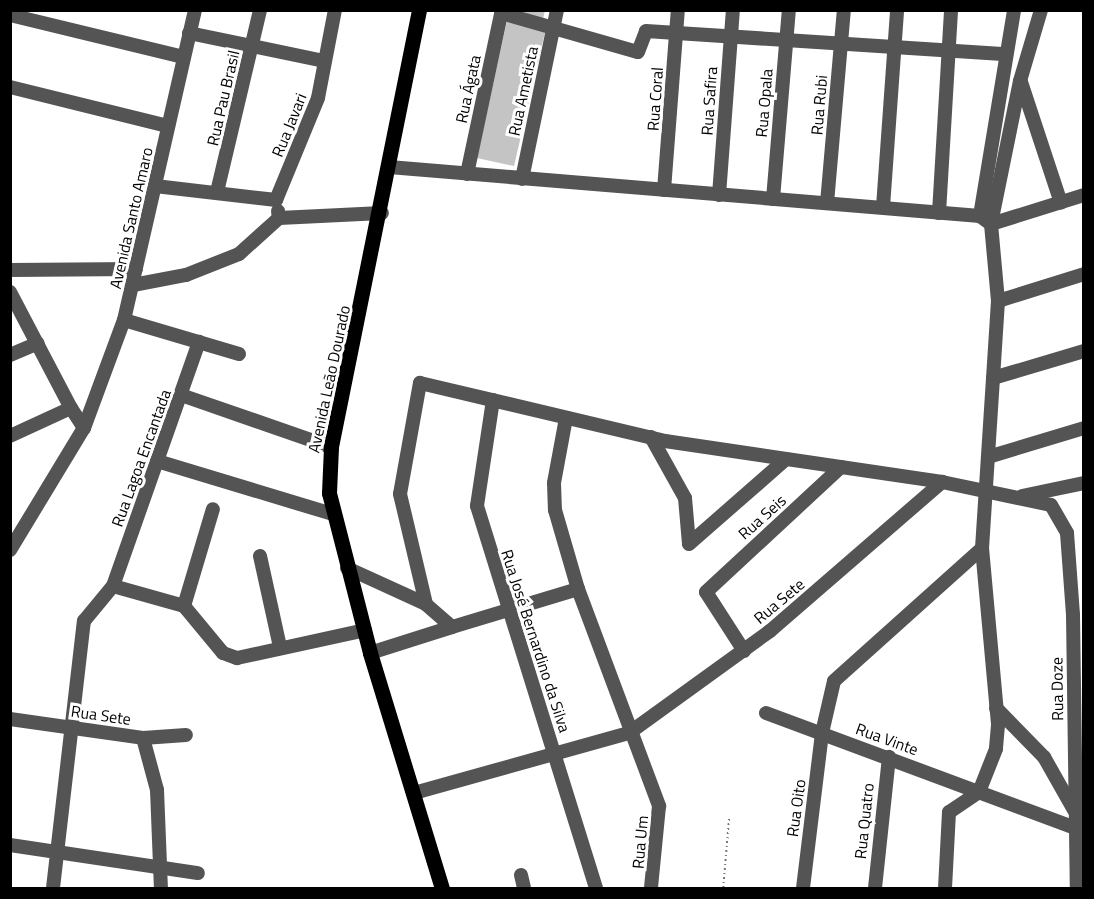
<!DOCTYPE html>
<html>
<head>
<meta charset="utf-8">
<style>
	body { margin:0 }
	#map { position:relative; width:1094px; height:899px; overflow:hidden; background:#fff; font-family:"Titillium Web",sans-serif }
	div>[style] { position:absolute }
	.building>* { inset:0; background:#c4c4c4 }
	.path>* { height:1.5px; margin-top:-0.75px; transform-origin:0; background:repeating-linear-gradient(90deg,#767676 0 1.5px,transparent 0 4.5px) }
	.minor>* { height:14px; margin:-7px; padding:0 7px; transform-origin:7px; border-radius:7px; background:#545454 }
	.major>* { height:15px; margin:-7.5px; padding:0 7.5px; transform-origin:7.5px; border-radius:7.5px; background:#000 }
	span { translate:-50% -50%; white-space:nowrap; text-align:center; line-height:1.15; -webkit-text-stroke:6px #fff; paint-order:stroke }
	.street-label { font-size:16px; color:#000 }
	.frame { position:absolute; inset:0; border:12px solid #000; pointer-events:none }
</style>
</head>
<body>
<div id="map">
	<div class="building">
		<div style="clip-path:polygon(517px 10px,545px 10px,543px 19px)"></div>
		<div style="clip-path:polygon(507px 21px,546px 28px,514px 166px,477px 158px)"></div>
	</div>
	<div class="path">
		<div style="left:723px;top:888px;width:71px;rotate:-85.2deg"></div>
	</div>
	<div class="minor">
		<div style="left:1041px;top:10px;width:74px;rotate:106.5deg"></div>
		<div style="left:1020px;top:81px;width:146px;rotate:101.5deg"></div>
		<div style="left:991px;top:224px;width:97px;rotate:-17.3deg"></div>
		<div style="left:501px;top:13px;width:142px;rotate:15.9deg"></div>
		<div style="left:638px;top:52px;width:22px;rotate:-69deg"></div>
		<div style="left:646px;top:31px;width:361px;rotate:3.7deg"></div>
		<div style="left:10px;top:15px;width:179px;rotate:13.6deg"></div>
		<div style="left:189px;top:33px;width:138px;rotate:11.7deg"></div>
		<div style="left:1021px;top:82px;width:127px;rotate:71.7deg"></div>
		<div style="left:10px;top:87px;width:163px;rotate:13.9deg"></div>
		<div style="left:389px;top:167px;width:593px;rotate:4.74deg"></div>
		<div style="left:980px;top:216px;width:14px;rotate:36deg"></div>
		<div style="left:991px;top:224px;width:77px;rotate:84.8deg"></div>
		<div style="left:998px;top:301px;width:248px;rotate:93.7deg"></div>
		<div style="left:982px;top:548px;width:178px;rotate:84.8deg"></div>
		<div style="left:998px;top:725px;width:24px;rotate:95deg"></div>
		<div style="left:996px;top:749px;width:46px;rotate:111.6deg"></div>
		<div style="left:979px;top:792px;width:36px;rotate:146deg"></div>
		<div style="left:949px;top:812px;width:76px;rotate:93deg"></div>
		<div style="left:467px;top:174px;width:168px;rotate:-78deg"></div>
		<div style="left:522px;top:179px;width:173px;rotate:-78.3deg"></div>
		<div style="left:155px;top:186px;width:122px;rotate:6.6deg"></div>
		<div style="left:664px;top:190px;width:181px;rotate:-85.6deg"></div>
		<div style="left:217px;top:192px;width:187px;rotate:-76.7deg"></div>
		<div style="left:719px;top:195px;width:186px;rotate:-85.7deg"></div>
		<div style="left:773px;top:199px;width:190px;rotate:-85.2deg"></div>
		<div style="left:276px;top:200px;width:110px;rotate:-67.6deg"></div>
		<div style="left:318px;top:98px;width:90px;rotate:-79.1deg"></div>
		<div style="left:827px;top:203px;width:194px;rotate:-85deg"></div>
		<div style="left:883px;top:207px;width:197px;rotate:-85.9deg"></div>
		<div style="left:278px;top:211px;width:7px;rotate:82deg"></div>
		<div style="left:279px;top:218px;width:103px;rotate:-2.8deg"></div>
		<div style="left:939px;top:213px;width:203px;rotate:-86.6deg"></div>
		<div style="left:980px;top:216px;width:209px;rotate:-80.6deg"></div>
		<div style="left:10px;top:270px;width:126px;rotate:-0.5deg"></div>
		<div style="left:133px;top:285px;width:54px;rotate:-10.7deg"></div>
		<div style="left:186px;top:275px;width:57px;rotate:-21.6deg"></div>
		<div style="left:239px;top:254px;width:54px;rotate:-42deg"></div>
		<div style="left:10px;top:292px;width:131px;rotate:62.3deg"></div>
		<div style="left:998px;top:301px;width:90px;rotate:-17.4deg"></div>
		<div style="left:124px;top:320px;width:120px;rotate:16.5deg"></div>
		<div style="left:10px;top:355px;width:30px;rotate:-23deg"></div>
		<div style="left:993px;top:378px;width:95px;rotate:-16.5deg"></div>
		<div style="left:181px;top:395px;width:159px;rotate:19.1deg"></div>
		<div style="left:493px;top:400px;width:107px;rotate:98.6deg"></div>
		<div style="left:477px;top:506px;width:400px;rotate:72.7deg"></div>
		<div style="left:566px;top:418px;width:66px;rotate:100.5deg"></div>
		<div style="left:554px;top:483px;width:27px;rotate:88deg"></div>
		<div style="left:555px;top:510px;width:82px;rotate:73.8deg"></div>
		<div style="left:578px;top:589px;width:232px;rotate:69.5deg"></div>
		<div style="left:659px;top:806px;width:82px;rotate:95.6deg"></div>
		<div style="left:10px;top:436px;width:67px;rotate:-24.7deg"></div>
		<div style="left:71px;top:408px;width:24px;rotate:57deg"></div>
		<div style="left:651px;top:437px;width:70px;rotate:60.9deg"></div>
		<div style="left:685px;top:498px;width:46px;rotate:85deg"></div>
		<div style="left:689px;top:544px;width:129px;rotate:-41.2deg"></div>
		<div style="left:988px;top:457px;width:100px;rotate:-16.8deg"></div>
		<div style="left:157px;top:461px;width:183px;rotate:16.8deg"></div>
		<div style="left:1022px;top:496px;width:63px;rotate:-11.8deg"></div>
		<div style="left:10px;top:550px;width:143px;rotate:-58.8deg"></div>
		<div style="left:84px;top:428px;width:115px;rotate:-69.7deg"></div>
		<div style="left:124px;top:320px;width:318px;rotate:-77.1deg"></div>
		<div style="left:260px;top:556px;width:93px;rotate:77.6deg"></div>
		<div style="left:347px;top:568px;width:87px;rotate:24.5deg"></div>
		<div style="left:113px;top:586px;width:74px;rotate:15.7deg"></div>
		<div style="left:184px;top:606px;width:61px;rotate:50.3deg"></div>
		<div style="left:223px;top:653px;width:15px;rotate:20deg"></div>
		<div style="left:237px;top:658px;width:131px;rotate:-12.3deg"></div>
		<div style="left:578px;top:589px;width:132px;rotate:163.2deg"></div>
		<div style="left:452px;top:627px;width:35px;rotate:-139deg"></div>
		<div style="left:426px;top:604px;width:113px;rotate:-103.3deg"></div>
		<div style="left:400px;top:494px;width:113px;rotate:-79.8deg"></div>
		<div style="left:420px;top:383px;width:252px;rotate:13.3deg"></div>
		<div style="left:665px;top:441px;width:280px;rotate:8.4deg"></div>
		<div style="left:942px;top:482px;width:111px;rotate:11.9deg"></div>
		<div style="left:1051px;top:505px;width:32px;rotate:60deg"></div>
		<div style="left:1067px;top:533px;width:82px;rotate:85.8deg"></div>
		<div style="left:1073px;top:615px;width:273px;rotate:89.2deg"></div>
		<div style="left:184px;top:606px;width:101px;rotate:-73.4deg"></div>
		<div style="left:744px;top:651px;width:70px;rotate:-122.8deg"></div>
		<div style="left:706px;top:592px;width:184px;rotate:-42.8deg"></div>
		<div style="left:370px;top:653px;width:86px;rotate:-17.6deg"></div>
		<div style="left:996px;top:708px;width:69px;rotate:45.6deg"></div>
		<div style="left:1044px;top:757px;width:61px;rotate:60.5deg"></div>
		<div style="left:766px;top:713px;width:339px;rotate:20.4deg"></div>
		<div style="left:10px;top:719px;width:134px;rotate:8.1deg"></div>
		<div style="left:143px;top:738px;width:43px;rotate:-4deg"></div>
		<div style="left:143px;top:738px;width:54px;rotate:74.9deg"></div>
		<div style="left:157px;top:790px;width:98px;rotate:87.7deg"></div>
		<div style="left:414px;top:793px;width:223px;rotate:-15.6deg"></div>
		<div style="left:629px;top:733px;width:174px;rotate:-35.9deg"></div>
		<div style="left:770px;top:631px;width:228px;rotate:-40.9deg"></div>
		<div style="left:10px;top:845px;width:190px;rotate:8.5deg"></div>
		<div style="left:521px;top:875px;width:13px;rotate:77deg"></div>
		<div style="left:53px;top:888px;width:269px;rotate:-83.4deg"></div>
		<div style="left:84px;top:621px;width:45px;rotate:-50.4deg"></div>
		<div style="left:113px;top:586px;width:259px;rotate:-70.6deg"></div>
		<div style="left:803px;top:888px;width:156px;rotate:-83deg"></div>
		<div style="left:822px;top:733px;width:53px;rotate:-77deg"></div>
		<div style="left:834px;top:681px;width:199px;rotate:-41.9deg"></div>
		<div style="left:875px;top:888px;width:132px;rotate:-83.9deg"></div>
	</div>
	<div class="major">
		<div style="left:419px;top:10px;width:446px;rotate:101.4deg"></div>
		<div style="left:331px;top:447px;width:46px;rotate:92.5deg"></div>
		<div style="left:329px;top:493px;width:165px;rotate:75.6deg"></div>
		<div style="left:370px;top:653px;width:246px;rotate:73deg"></div>
	</div>
	<div class="street-label">
		<span style="left:468px;top:89px;rotate:-78deg">Rua Ágata</span>
		<span style="left:523px;top:91px;rotate:-78deg">Rua Ametista</span>
		<span style="left:223px;top:98px;rotate:-77deg">Rua Pau Brasil</span>
		<span style="left:655px;top:99px;rotate:-86deg">Rua Coral</span>
		<span style="left:709px;top:101px;rotate:-86deg">Rua Safira</span>
		<span style="left:764px;top:103px;rotate:-85deg">Rua Opala</span>
		<span style="left:819px;top:105px;rotate:-85deg">Rua Rubi</span>
		<span style="left:289px;top:125px;rotate:-68deg">Rua Javari</span>
		<span style="left:131px;top:218px;rotate:-77deg">Avenida Santo Amaro</span>
		<span style="left:329px;top:379px;rotate:-78deg">Avenida Leão Dourado</span>
		<span style="left:141px;top:458px;rotate:-70deg">Rua Lagoa Encantada</span>
		<span style="left:762px;top:517px;rotate:-42deg">Rua Seis</span>
		<span style="left:779px;top:601px;rotate:-40deg">Rua Sete</span>
		<span style="left:536px;top:641px;rotate:72deg">Rua José Bernardino da Silva</span>
		<span style="left:1057px;top:689px;rotate:-91deg">Rua Doze</span>
		<span style="left:101px;top:715px;rotate:8deg">Rua Sete</span>
		<span style="left:887px;top:739px;rotate:20deg">Rua Vinte</span>
		<span style="left:796px;top:808px;rotate:-82deg">Rua Oito</span>
		<span style="left:864px;top:821px;rotate:-84deg">Rua Quatro</span>
		<span style="left:640px;top:842px;rotate:-85deg">Rua Um</span>
	</div>
	<div class="frame"></div>
</div>
</body>
</html>
